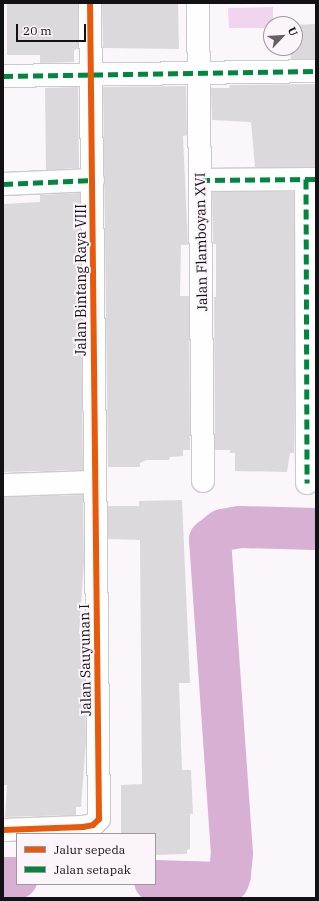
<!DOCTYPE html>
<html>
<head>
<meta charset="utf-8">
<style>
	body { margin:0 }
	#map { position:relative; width:319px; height:901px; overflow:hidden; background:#faf6fa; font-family:"IBM Plex Serif",serif }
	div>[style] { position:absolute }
	.green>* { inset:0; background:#f1d4ee }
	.river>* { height:42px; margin:-21px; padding:0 21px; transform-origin:21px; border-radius:21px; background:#d8b0d4 }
	.building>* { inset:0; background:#dcd9dc }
	.roads { filter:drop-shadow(1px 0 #cdcacd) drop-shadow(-1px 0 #cdcacd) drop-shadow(0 1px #cdcacd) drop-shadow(0 -1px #cdcacd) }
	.minor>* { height:22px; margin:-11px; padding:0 11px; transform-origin:11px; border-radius:11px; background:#fefefe }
	.quiet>* { height:5px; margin-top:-2.5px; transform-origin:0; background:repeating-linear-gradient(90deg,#00873e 0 10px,transparent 0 15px) }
	.cycleway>* { height:6px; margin:-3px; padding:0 3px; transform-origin:3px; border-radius:3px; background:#e8590c }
	span { translate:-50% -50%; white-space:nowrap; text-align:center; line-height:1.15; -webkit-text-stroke:4px #fcf4fb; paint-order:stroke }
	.street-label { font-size:14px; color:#141114 }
	.frame { position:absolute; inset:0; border:4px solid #141114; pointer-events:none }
	.legend { position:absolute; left:16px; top:833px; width:140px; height:52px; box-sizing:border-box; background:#fcf4fb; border:1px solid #9f999f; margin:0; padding:5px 7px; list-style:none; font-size:12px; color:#141114 }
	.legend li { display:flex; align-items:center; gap:8px; height:20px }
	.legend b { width:20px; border:1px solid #9f999f }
	.north { position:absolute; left:263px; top:16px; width:40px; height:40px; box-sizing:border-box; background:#fcf4fb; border:1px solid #9f999f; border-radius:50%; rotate:65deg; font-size:11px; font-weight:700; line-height:16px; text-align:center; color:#141114 }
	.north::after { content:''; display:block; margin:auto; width:14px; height:18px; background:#646164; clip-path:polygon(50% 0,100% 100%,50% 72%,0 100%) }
	.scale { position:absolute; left:16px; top:24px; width:70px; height:18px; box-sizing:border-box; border:2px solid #141114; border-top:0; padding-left:5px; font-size:12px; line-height:14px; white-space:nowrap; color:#141114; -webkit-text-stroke:3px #fcf4fb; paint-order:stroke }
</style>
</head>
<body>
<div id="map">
	<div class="green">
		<div style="clip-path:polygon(273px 7px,273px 24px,271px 24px,271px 28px,229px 28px,228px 8px)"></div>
	</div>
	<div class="river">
		<div style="left:3px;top:878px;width:14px"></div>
		<div style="left:155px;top:881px;width:67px;rotate:1.7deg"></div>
		<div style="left:222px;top:883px;width:6px;rotate:-18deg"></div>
		<div style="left:228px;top:881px;width:6px;rotate:-72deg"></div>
		<div style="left:230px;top:875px;width:21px;rotate:-85deg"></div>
		<div style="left:232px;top:854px;width:315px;rotate:-94deg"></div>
		<div style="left:210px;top:540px;width:16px;rotate:-38deg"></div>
		<div style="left:223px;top:530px;width:17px;rotate:-10deg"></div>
		<div style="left:240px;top:527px;width:76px;rotate:1.5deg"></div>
	</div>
	<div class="building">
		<div style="clip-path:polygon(7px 3px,78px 3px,78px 49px,74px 50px,74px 62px,40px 63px,40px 55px,7px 55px)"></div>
		<div style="clip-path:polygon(102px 3px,178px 3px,179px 49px,103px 48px)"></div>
		<div style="clip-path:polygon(316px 24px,316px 59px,291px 59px,290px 48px,295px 48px,295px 25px)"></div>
		<div style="clip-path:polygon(316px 84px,316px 167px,255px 167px,251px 122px,212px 120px,211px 88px,229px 88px,230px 85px)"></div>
		<div style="clip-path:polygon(186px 86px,187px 135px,183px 136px,188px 245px,181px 245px,180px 296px,189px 296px,190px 450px,183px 450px,183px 456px,170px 457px,169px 460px,146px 460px,140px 463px,140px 467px,108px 467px,103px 87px)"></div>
		<div style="clip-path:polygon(78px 87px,79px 168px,46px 170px,45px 88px)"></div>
		<div style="clip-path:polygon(212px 192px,294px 192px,294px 453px,290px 453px,287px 472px,235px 471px,235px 453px,230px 453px,230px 450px,215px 450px,214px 297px,216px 297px,216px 244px,213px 244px)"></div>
		<div style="clip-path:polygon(80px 193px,83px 470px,3px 472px,3px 204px,40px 202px,40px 195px)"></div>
		<div style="clip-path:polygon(83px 495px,84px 562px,79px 634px,84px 634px,86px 741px,81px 807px,76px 807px,76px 815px,5px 817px,7px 785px,3px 785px,3px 497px)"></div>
		<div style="clip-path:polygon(182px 500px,190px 683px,179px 683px,182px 770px,191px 770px,193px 814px,190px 814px,190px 849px,187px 850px,187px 854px,155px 855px,155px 834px,121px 834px,121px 785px,142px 784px,140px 540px,108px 539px,108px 506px,139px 506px,139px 501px)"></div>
	</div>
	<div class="roads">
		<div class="minor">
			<div style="left:198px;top:3px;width:478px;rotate:89.4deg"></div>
			<div style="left:3px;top:76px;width:313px;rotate:-0.9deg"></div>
			<div style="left:306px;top:179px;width:304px;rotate:89.8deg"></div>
			<div style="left:200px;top:180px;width:116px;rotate:-0.5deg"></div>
			<div style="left:3px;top:184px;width:90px;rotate:-2.5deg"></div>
			<div style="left:3px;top:485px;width:92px;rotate:-1.9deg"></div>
			<div style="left:3px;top:830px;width:80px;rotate:-2.1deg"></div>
			<div style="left:83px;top:827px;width:10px;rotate:-11deg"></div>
			<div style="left:93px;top:825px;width:8px;rotate:-45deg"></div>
			<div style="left:99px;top:819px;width:816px;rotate:-90.63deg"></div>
		</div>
	</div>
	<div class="quiet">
		<div style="left:3px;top:76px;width:313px;rotate:-0.9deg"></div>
		<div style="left:306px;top:179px;width:304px;rotate:89.8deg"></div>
		<div style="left:200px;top:180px;width:116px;rotate:-0.5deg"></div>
		<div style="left:3px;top:184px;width:90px;rotate:-2.5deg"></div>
	</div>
	<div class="cycleway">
		<div style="left:3px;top:830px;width:80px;rotate:-2.1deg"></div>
		<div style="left:83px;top:827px;width:10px;rotate:-11deg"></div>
		<div style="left:93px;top:825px;width:8px;rotate:-45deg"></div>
		<div style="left:99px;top:819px;width:816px;rotate:-90.63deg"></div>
	</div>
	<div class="street-label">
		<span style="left:201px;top:242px;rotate:-91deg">Jalan Flamboyan XVI</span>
		<span style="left:81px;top:280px;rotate:-90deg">Jalan Bintang Raya VIII</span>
		<span style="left:85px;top:660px;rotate:-91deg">Jalan Sauyunan I</span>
	</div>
	<div class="frame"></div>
	<ul class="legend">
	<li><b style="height:5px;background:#e8590c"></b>Jalur sepeda</li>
	<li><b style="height:5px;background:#00873e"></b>Jalan setapak</li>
	</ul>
	<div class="north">U</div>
	<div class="scale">20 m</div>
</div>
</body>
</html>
